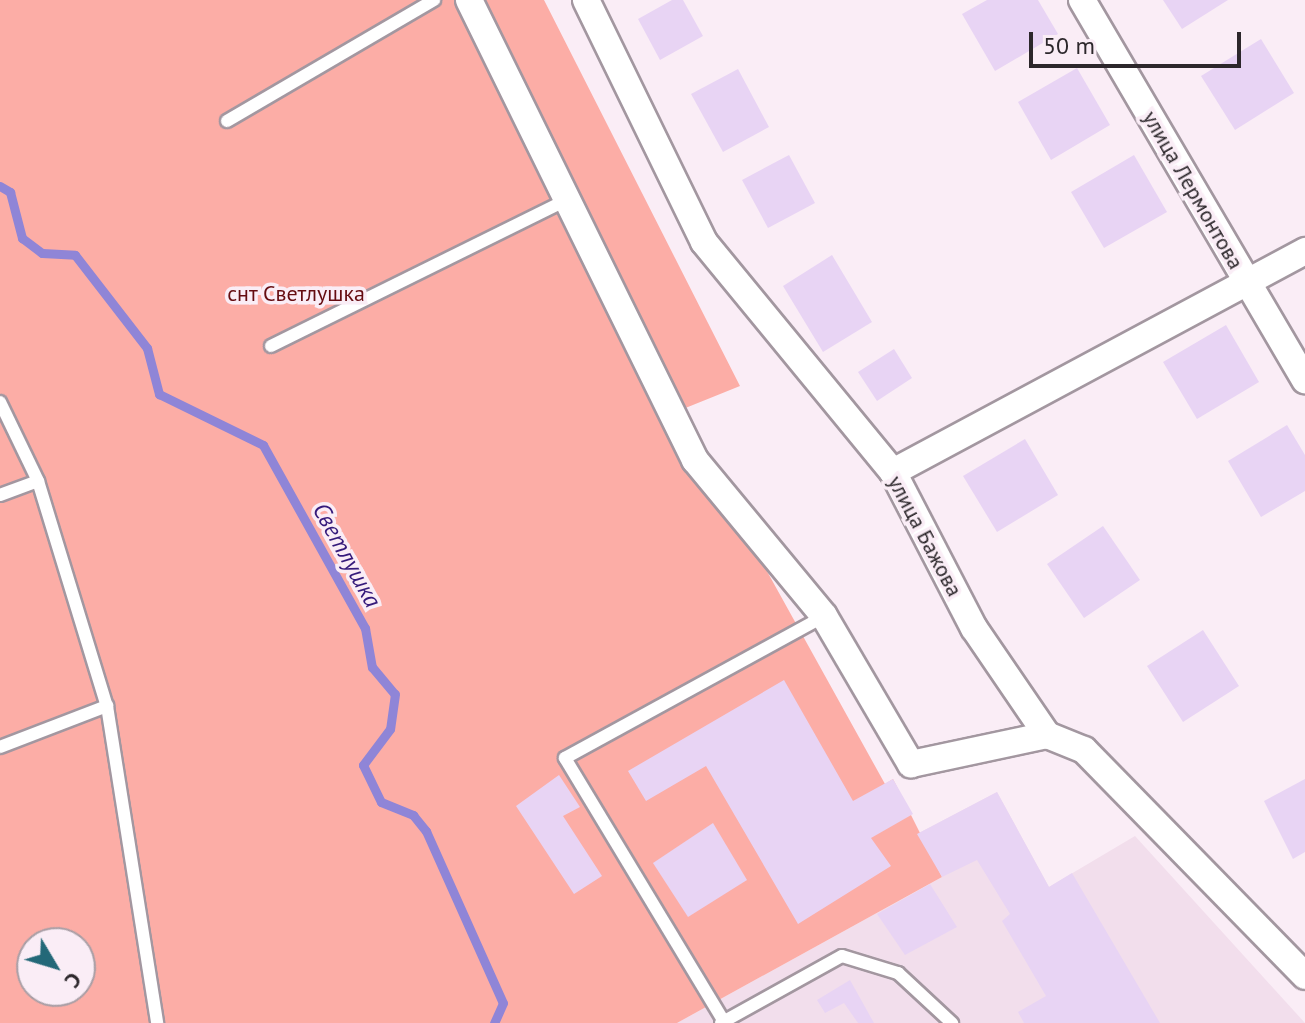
<!DOCTYPE html>
<html>
<head>
<meta charset="utf-8">
<style>
	body { margin:0 }
	#map { position:relative; width:1305px; height:1023px; overflow:hidden; background:#faedf6; font-family:"PT Sans",sans-serif }
	div>[style] { position:absolute }
	.built>* { inset:0; background:#f2deec }
	.green>* { inset:0; background:#fcada6 }
	.stream>* { height:9px; margin:-4.5px; padding:0 4.5px; transform-origin:4.5px; border-radius:4.5px; background:#8f85d7 }
	.building>* { inset:0; background:#e8d4f4 }
	.roads { filter:drop-shadow(2px 0 #a397a0) drop-shadow(-2px 0 #a397a0) drop-shadow(0 2px #a397a0) drop-shadow(0 -2px #a397a0) }
	.service>* { height:12px; margin:-6px; padding:0 6px; transform-origin:6px; border-radius:6px; background:#fff }
	.minor>* { height:26px; margin:-13px; padding:0 13px; transform-origin:13px; border-radius:13px; background:#fff }
	span { translate:-50% -50%; white-space:nowrap; text-align:center; line-height:1.15; -webkit-text-stroke:7px #faedf6; paint-order:stroke }
	.street-label { font-size:22px; color:#2c272b }
	.park-label { font-size:22px; color:#650c11 }
	.water-label { font-size:24px; color:#361a7b; font-style:italic }
	.north { position:absolute; left:16px; top:927px; width:80px; height:80px; box-sizing:border-box; background:#faedf6; border:2px solid #a89ea5; border-radius:50%; rotate:128deg; font-size:22px; font-weight:700; line-height:32px; text-align:center; color:#2c272b }
	.north::after { content:''; display:block; margin:auto; width:28px; height:36px; background:#236878; clip-path:polygon(50% 0,100% 100%,50% 72%,0 100%) }
	.scale { position:absolute; left:1029px; top:32px; width:212px; height:36px; box-sizing:border-box; border:4px solid #2c272b; border-top:0; padding-left:10px; font-size:24px; line-height:28px; white-space:nowrap; color:#2c272b; -webkit-text-stroke:6px #faedf6; paint-order:stroke }
</style>
</head>
<body>
<div id="map">
	<div class="built">
		<div style="clip-path:polygon(997px 792px,1049px 887px,1135px 836px,1305px 1023px,677px 1023px,942px 877px,917px 834px)"></div>
	</div>
	<div class="green">
		<div style="clip-path:polygon(evenodd,0 0,544px 0,740px 386px,678px 411px,885px 784px,893px 779px,942px 877px,677px 1023px,0 1023px,0 0,32px 943px,80px 943px,80px 991px,32px 991px,32px 943px)"></div>
	</div>
	<div class="stream">
		<div style="left:0;top:186px;width:12px;rotate:31deg"></div>
		<div style="left:10px;top:192px;width:48px;rotate:75.4deg"></div>
		<div style="left:22px;top:238px;width:25px;rotate:37deg"></div>
		<div style="left:42px;top:253px;width:33px;rotate:3deg"></div>
		<div style="left:75px;top:255px;width:118px;rotate:52.3deg"></div>
		<div style="left:147px;top:348px;width:48px;rotate:75.4deg"></div>
		<div style="left:159px;top:394px;width:116px;rotate:26.1deg"></div>
		<div style="left:263px;top:445px;width:210px;rotate:60.9deg"></div>
		<div style="left:365px;top:628px;width:40px;rotate:80deg"></div>
		<div style="left:372px;top:667px;width:35px;rotate:50deg"></div>
		<div style="left:395px;top:694px;width:35px;rotate:98deg"></div>
		<div style="left:390px;top:729px;width:45px;rotate:126.9deg"></div>
		<div style="left:363px;top:765px;width:41px;rotate:64.1deg"></div>
		<div style="left:381px;top:802px;width:35px;rotate:22deg"></div>
		<div style="left:413px;top:815px;width:21px;rotate:51deg"></div>
		<div style="left:426px;top:831px;width:188px;rotate:65.9deg"></div>
		<div style="left:503px;top:1003px;width:22px;rotate:114deg"></div>
	</div>
	<div class="building">
		<div style="clip-path:polygon(672px 0,683px 0,703px 36px,660px 60px,638px 19px)"></div>
		<div style="clip-path:polygon(987px 0,1038px 0,1058px 34px,995px 71px,962px 14px)"></div>
		<div style="clip-path:polygon(1163px 0,1228px 0,1182px 29px)"></div>
		<div style="clip-path:polygon(1261px 39px,1294px 93px,1235px 130px,1201px 76px)"></div>
		<div style="clip-path:polygon(1077px 68px,1110px 125px,1051px 160px,1018px 102px)"></div>
		<div style="clip-path:polygon(738px 69px,769px 127px,723px 152px,691px 94px)"></div>
		<div style="clip-path:polygon(789px 155px,815px 203px,768px 228px,742px 180px)"></div>
		<div style="clip-path:polygon(1134px 155px,1167px 212px,1104px 248px,1071px 192px)"></div>
		<div style="clip-path:polygon(832px 255px,872px 322px,823px 352px,783px 286px)"></div>
		<div style="clip-path:polygon(1226px 325px,1259px 382px,1197px 419px,1163px 362px)"></div>
		<div style="clip-path:polygon(894px 349px,912px 378px,877px 401px,858px 372px)"></div>
		<div style="clip-path:polygon(1287px 425px,1305px 455px,1305px 491px,1261px 517px,1228px 461px)"></div>
		<div style="clip-path:polygon(1025px 439px,1058px 495px,997px 532px,963px 476px)"></div>
		<div style="clip-path:polygon(1103px 526px,1140px 580px,1084px 618px,1047px 564px)"></div>
		<div style="clip-path:polygon(1203px 630px,1239px 686px,1183px 722px,1147px 666px)"></div>
		<div style="clip-path:polygon(784px 680px,853px 801px,893px 779px,913px 814px,871px 838px,891px 866px,798px 924px,706px 766px,646px 801px,628px 771px)"></div>
		<div style="clip-path:polygon(559px 775px,580px 807px,563px 816px,602px 876px,574px 894px,516px 806px)"></div>
		<div style="clip-path:polygon(1305px 779px,1305px 852px,1293px 859px,1264px 801px)"></div>
		<div style="clip-path:polygon(997px 792px,1049px 887px,1072px 873px,1160px 1023px,1024px 1023px,1018px 1012px,1046px 996px,1002px 921px,1010px 914px,977px 860px,942px 877px,917px 834px)"></div>
		<div style="clip-path:polygon(713px 823px,747px 880px,688px 917px,653px 863px)"></div>
		<div style="clip-path:polygon(930px 884px,957px 927px,905px 955px,877px 914px)"></div>
		<div style="clip-path:polygon(850px 980px,874px 1023px,858px 1023px,844px 1003px,825px 1013px,817px 1000px)"></div>
	</div>
	<div class="roads">
		<div class="service">
			<div style="left:227px;top:121px;width:240px;rotate:-30.3deg"></div>
			<div style="left:271px;top:346px;width:334px;rotate:-26.3deg"></div>
			<div style="left:0;top:402px;width:88px;rotate:64.3deg"></div>
			<div style="left:38px;top:481px;width:235px;rotate:73deg"></div>
			<div style="left:107px;top:706px;width:321px;rotate:81deg"></div>
			<div style="left:0;top:495px;width:40px;rotate:-20.2deg"></div>
			<div style="left:0;top:747px;width:115px;rotate:-21deg"></div>
			<div style="left:723px;top:1020px;width:306px;rotate:-121.1deg"></div>
			<div style="left:565px;top:758px;width:295px;rotate:-28.7deg"></div>
			<div style="left:721px;top:1023px;width:138px;rotate:-29deg"></div>
			<div style="left:842px;top:956px;width:59px;rotate:16.9deg"></div>
			<div style="left:898px;top:973px;width:74px;rotate:42.8deg"></div>
		</div>
		<div class="minor">
			<div style="left:469px;top:0;width:513px;rotate:63.83deg"></div>
			<div style="left:695px;top:460px;width:202px;rotate:50.4deg"></div>
			<div style="left:824px;top:616px;width:172px;rotate:59.6deg"></div>
			<div style="left:911px;top:764px;width:139px;rotate:-12deg"></div>
			<div style="left:586px;top:0;width:269px;rotate:64deg"></div>
			<div style="left:704px;top:242px;width:298px;rotate:50.6deg"></div>
			<div style="left:893px;top:472px;width:176px;rotate:62.6deg"></div>
			<div style="left:974px;top:628px;width:130px;rotate:55.7deg"></div>
			<div style="left:1047px;top:735px;width:40px;rotate:22deg"></div>
			<div style="left:1084px;top:750px;width:316px;rotate:45.6deg"></div>
			<div style="left:1082px;top:0;width:441px;rotate:59.6deg"></div>
			<div style="left:893px;top:472px;width:468px;rotate:-28.2deg"></div>
		</div>
	</div>
	<div class="street-label">
		<span style="left:1193px;top:190px;rotate:60deg">улица Лермонтова</span>
		<span style="left:925px;top:536px;rotate:62deg">улица Бажова</span>
	</div>
	<div class="park-label">
		<span style="left:296px;top:294px">снт Светлушка</span>
	</div>
	<div class="water-label">
		<span style="left:347px;top:555px;rotate:61deg">Светлушка</span>
	</div>
	<div class="north">С</div>
	<div class="scale">50 m</div>
</div>
</body>
</html>
